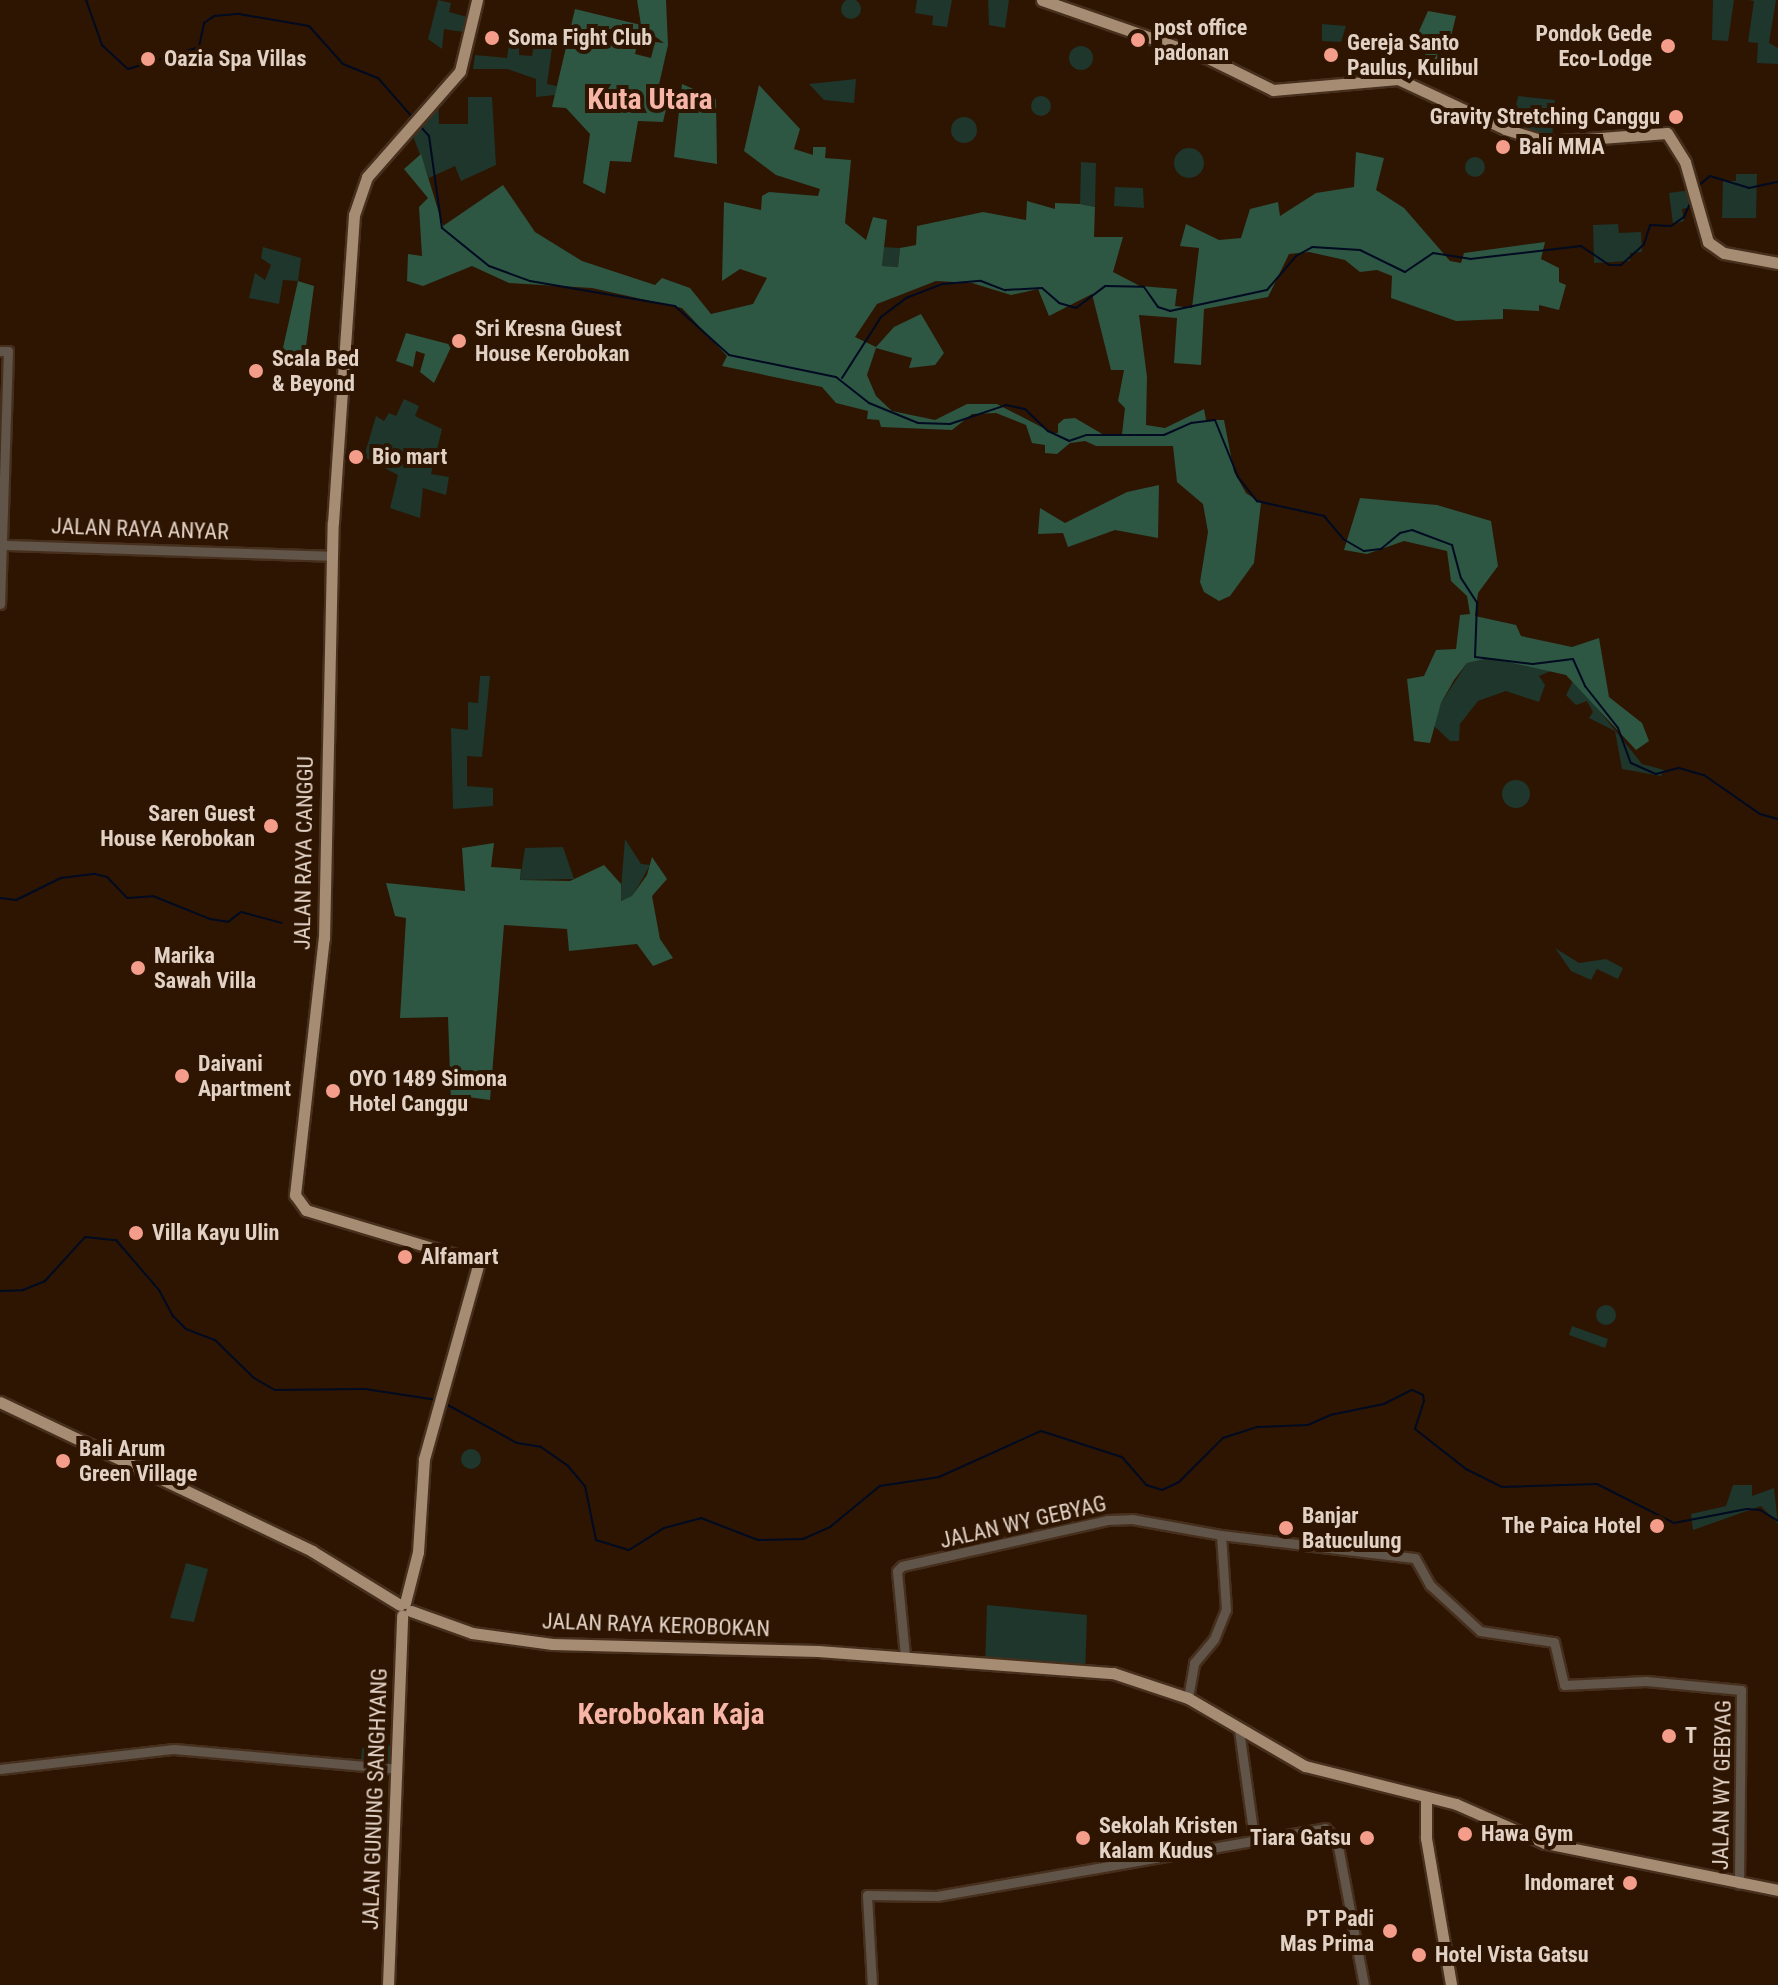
<!DOCTYPE html>
<html>
<head>
<meta charset="utf-8">
<style>
	body { margin:0 }
	#map { position:relative; width:1778px; height:1985px; overflow:hidden; background:#2d1502; font-family:"Roboto Condensed",sans-serif }
	div>[style] { position:absolute }
	.green>* { inset:0; background:#1e362b }
	.round { border-radius:50% }
	.forest>* { inset:0; background:#2d5643 }
	.stream>* { height:2px; margin:-1px; padding:0 1px; transform-origin:1px; border-radius:1px; background:#000a20 }
	.roads { filter:drop-shadow(2px 0 #462f1d) drop-shadow(-2px 0 #462f1d) drop-shadow(0 2px #462f1d) drop-shadow(0 -2px #462f1d) }
	.minor>* { height:9px; margin:-4.5px; padding:0 4.5px; transform-origin:4.5px; border-radius:4.5px; background:#615448 }
	.major>* { height:11px; margin:-5.5px; padding:0 5.5px; transform-origin:5.5px; border-radius:5.5px; background:#a68c73 }
	.dots>* { width:22px; height:22px; translate:-50% -50%; box-sizing:border-box; border:4px solid #2d1502; border-radius:50% }
	span { translate:-50% -50%; white-space:nowrap; text-align:center; line-height:1.15; -webkit-text-stroke:8px #2d1502; paint-order:stroke }
	.poi-label { font-size:22px; color:#e2d1c5; font-weight:700 }
	.left { translate:0 -50%; text-align:left }
	.right { translate:-100% -50%; text-align:right }
	.street-label { font-size:22px; color:#e2d1c5 }
	.district-label { font-size:30px; color:#f6b5a6; font-weight:700 }
</style>
</head>
<body>
<div id="map">
	<div class="green">
		<div class="round" style="left:841px;top:-1px;width:20px;height:20px"></div>
		<div style="clip-path:polygon(438px 0,451px 3px,449px 12px,471px 18px,469px 33px,444px 29px,442px 49px,428px 39px)"></div>
		<div style="clip-path:polygon(917px 0,952px 0,947px 27px,932px 25px,933px 16px,915px 13px)"></div>
		<div style="clip-path:polygon(988px 0,1009px 0,1005px 28px,989px 25px)"></div>
		<div style="clip-path:polygon(1713px 0,1734px 0,1728px 41px,1712px 40px)"></div>
		<div style="clip-path:polygon(1748px 0,1776px 0,1769px 43px,1778px 48px,1778px 64px,1757px 63px,1758px 43px,1748px 42px,1754px 1px)"></div>
		<div style="clip-path:polygon(1322px 24px,1346px 26px,1341px 42px,1322px 41px)"></div>
		<div style="clip-path:polygon(509px 44px,519px 45px,519px 55px,532px 56px,534px 45px,552px 48px,547px 84px,557px 86px,555px 95px,536px 97px,536px 79px,507px 69px,473px 69px,475px 55px,507px 58px)"></div>
		<div class="round" style="left:1069px;top:46px;width:24px;height:24px"></div>
		<div style="clip-path:polygon(856px 79px,854px 103px,824px 100px,809px 84px)"></div>
		<div style="clip-path:polygon(438px 86px,439px 124px,468px 124px,468px 97px,492px 97px,496px 165px,461px 181px,455px 166px,429px 178px,411px 131px)"></div>
		<div class="round" style="left:1031px;top:96px;width:20px;height:20px"></div>
		<div style="clip-path:polygon(1518px 96px,1555px 100px,1552px 139px,1511px 130px)"></div>
		<div class="round" style="left:951px;top:117px;width:26px;height:26px"></div>
		<div class="round" style="left:1174px;top:148px;width:30px;height:30px"></div>
		<div class="round" style="left:1465px;top:157px;width:20px;height:20px"></div>
		<div style="clip-path:polygon(1081px 162px,1096px 163px,1095px 207px,1080px 204px)"></div>
		<div style="clip-path:polygon(1736px 174px,1757px 174px,1756px 218px,1722px 218px,1723px 181px,1736px 181px)"></div>
		<div style="clip-path:polygon(1115px 187px,1143px 188px,1144px 208px,1114px 206px)"></div>
		<div style="clip-path:polygon(1690px 190px,1696px 206px,1682px 209px,1684px 221px,1673px 224px,1669px 193px)"></div>
		<div style="clip-path:polygon(1618px 224px,1619px 233px,1641px 232px,1642px 252px,1630px 253px,1630px 261px,1594px 263px,1593px 225px)"></div>
		<div style="clip-path:polygon(263px 247px,301px 258px,298px 281px,283px 280px,279px 304px,249px 298px,255px 273px,265px 280px,271px 265px,261px 258px)"></div>
		<div style="clip-path:polygon(883px 247px,900px 248px,898px 267px,882px 266px)"></div>
		<div style="clip-path:polygon(404px 399px,419px 406px,415px 416px,442px 429px,431px 474px,449px 477px,446px 495px,423px 488px,420px 518px,390px 508px,398px 475px,364px 457px,376px 416px,384px 421px,389px 413px,396px 416px)"></div>
		<div style="clip-path:polygon(1490px 658px,1553px 670px,1539px 676px,1545px 685px,1539px 702px,1506px 691px,1478px 701px,1460px 724px,1459px 741px,1450px 741px,1433px 725px,1441px 703px,1467px 663px)"></div>
		<div style="clip-path:polygon(480px 676px,490px 676px,482px 757px,467px 756px,467px 786px,493px 788px,493px 806px,453px 809px,451px 728px,468px 730px,468px 702px,478px 703px)"></div>
		<div style="clip-path:polygon(1574px 679px,1642px 764px,1664px 770px,1661px 776px,1622px 769px,1615px 731px,1589px 718px,1593px 712px,1587px 701px,1576px 705px,1566px 695px)"></div>
		<div class="round" style="left:1502px;top:780px;width:28px;height:28px"></div>
		<div style="clip-path:polygon(625px 839px,641px 864px,650px 865px,632px 897px,620px 901px)"></div>
		<div style="clip-path:polygon(563px 847px,574px 879px,520px 880px,525px 848px)"></div>
		<div style="clip-path:polygon(1555px 948px,1579px 963px,1606px 959px,1623px 968px,1618px 979px,1597px 969px,1591px 980px,1571px 971px)"></div>
		<div class="round" style="left:1596px;top:1305px;width:20px;height:20px"></div>
		<div style="clip-path:polygon(1572px 1326px,1608px 1339px,1605px 1348px,1569px 1335px)"></div>
		<div class="round" style="left:461px;top:1449px;width:20px;height:20px"></div>
		<div style="clip-path:polygon(1733px 1485px,1752px 1485px,1752px 1496px,1774px 1488px,1778px 1524px,1761px 1506px,1693px 1530px,1691px 1514px,1726px 1506px)"></div>
		<div style="clip-path:polygon(186px 1563px,208px 1569px,194px 1622px,170px 1618px)"></div>
		<div style="clip-path:polygon(987px 1605px,1087px 1615px,1085px 1678px,985px 1668px)"></div>
		<div style="clip-path:polygon(375px 1744px,397px 1746px,396px 1762px,361px 1760px,362px 1748px,374px 1749px)"></div>
	</div>
	<div class="forest">
		<div style="clip-path:polygon(evenodd,637px 0,666px 0,668px 45px,655px 102px,667px 105px,663px 122px,638px 121px,631px 162px,610px 161px,605px 194px,583px 183px,590px 134px,566px 108px,552px 107px,575px 9px,641px 25px,637px 0,641px 26px,664px 43px,655px 42px,651px 58px,635px 54px,641px 26px)"></div>
		<div style="clip-path:polygon(1428px 11px,1456px 16px,1442px 73px,1414px 42px)"></div>
		<div style="clip-path:polygon(682px 84px,716px 99px,717px 164px,674px 157px)"></div>
		<div style="clip-path:polygon(evenodd,759px 85px,800px 129px,794px 149px,813px 155px,813px 147px,826px 147px,825px 158px,851px 160px,845px 223px,866px 240px,873px 217px,887px 220px,882px 266px,898px 267px,900px 248px,916px 245px,917px 226px,983px 212px,1026px 220px,1027px 201px,1055px 209px,1055px 203px,1080px 204px,1095px 207px,1094px 237px,1123px 237px,1113px 272px,1140px 286px,1177px 289px,1175px 306px,1192px 308px,1199px 248px,1180px 246px,1186px 224px,1219px 240px,1241px 238px,1250px 209px,1278px 202px,1280px 216px,1316px 193px,1354px 187px,1356px 152px,1384px 158px,1376px 190px,1404px 208px,1450px 261px,1461px 263px,1464px 253px,1545px 242px,1541px 259px,1559px 268px,1559px 282px,1566px 285px,1559px 310px,1539px 305px,1539px 311px,1503px 309px,1503px 319px,1456px 321px,1391px 298px,1392px 276px,1377px 270px,1360px 272px,1345px 260px,1309px 252px,1289px 254px,1268px 297px,1204px 309px,1201px 365px,1174px 363px,1177px 318px,1139px 315px,1147px 377px,1146px 425px,1165px 428px,1204px 409px,1206px 420px,1224px 420px,1234px 472px,1246px 493px,1261px 503px,1254px 563px,1230px 596px,1219px 601px,1204px 592px,1200px 582px,1208px 532px,1203px 504px,1177px 482px,1173px 446px,1096px 446px,1085px 441px,1070px 443px,1057px 454px,1045px 453px,1045px 445px,1032px 443px,1026px 425px,996px 413px,972px 414px,952px 430px,881px 427px,879px 420px,867px 419px,868px 411px,836px 403px,822px 387px,722px 366px,727px 356px,682px 308px,592px 288px,509px 283px,472px 266px,423px 286px,407px 281px,408px 254px,422px 256px,419px 207px,428px 198px,404px 169px,421px 154px,443px 226px,503px 185px,535px 232px,582px 261px,655px 285px,662px 278px,690px 288px,711px 314px,753px 304px,767px 278px,740px 269px,722px 281px,724px 202px,761px 210px,762px 196px,769px 192px,818px 196px,820px 189px,776px 175px,744px 151px,759px 85px,936px 281px,972px 283px,1011px 295px,1038px 289px,1049px 316px,1092px 294px,1111px 370px,1124px 370px,1118px 401px,1125px 408px,1122px 434px,1104px 435px,1075px 418px,1064px 419px,1058px 424px,1058px 433px,1053px 433px,997px 404px,967px 404px,935px 420px,892px 411px,876px 396px,867px 375px,876px 348px,912px 358px,909px 368px,935px 365px,944px 353px,921px 314px,894px 327px,876px 347px,855px 337px,877px 304px,936px 281px)"></div>
		<div style="clip-path:polygon(298px 281px,314px 286px,304px 361px,280px 361px)"></div>
		<div style="clip-path:polygon(406px 333px,452px 345px,434px 383px,420px 372px,425px 354px,416px 351px,413px 367px,396px 361px)"></div>
		<div style="clip-path:polygon(1159px 485px,1158px 538px,1115px 530px,1068px 547px,1063px 533px,1038px 534px,1040px 508px,1065px 523px,1127px 492px)"></div>
		<div style="clip-path:polygon(1360px 498px,1437px 505px,1491px 521px,1498px 566px,1478px 593px,1475px 616px,1516px 625px,1521px 636px,1572px 647px,1599px 638px,1609px 697px,1642px 723px,1649px 741px,1636px 750px,1566px 675px,1490px 658px,1467px 663px,1454px 680px,1441px 703px,1430px 743px,1414px 741px,1407px 679px,1424px 676px,1436px 650px,1456px 649px,1460px 615px,1470px 614px,1467px 596px,1451px 581px,1447px 551px,1404px 541px,1367px 554px,1344px 550px)"></div>
		<div style="clip-path:polygon(494px 843px,491px 867px,521px 869px,520px 880px,570px 881px,604px 865px,621px 884px,621px 901px,632px 896px,647px 875px,652px 857px,667px 879px,652px 896px,660px 939px,673px 958px,653px 966px,637px 944px,569px 951px,567px 929px,504px 925px,490px 1100px,468px 1097px,451px 1102px,448px 1017px,400px 1018px,406px 918px,395px 916px,386px 883px,465px 891px,462px 848px)"></div>
	</div>
	<div class="stream">
		<div style="left:86px;top:0;width:48px;rotate:70.4deg"></div>
		<div style="left:102px;top:45px;width:35px;rotate:43deg"></div>
		<div style="left:128px;top:69px;width:74px;rotate:-17.2deg"></div>
		<div style="left:199px;top:47px;width:25px;rotate:-78deg"></div>
		<div style="left:204px;top:23px;width:12px;rotate:-35deg"></div>
		<div style="left:214px;top:16px;width:25px;rotate:-5deg"></div>
		<div style="left:239px;top:14px;width:71px;rotate:9.7deg"></div>
		<div style="left:309px;top:26px;width:51px;rotate:48.2deg"></div>
		<div style="left:343px;top:64px;width:38px;rotate:22deg"></div>
		<div style="left:378px;top:78px;width:53px;rotate:48.8deg"></div>
		<div style="left:420px;top:126px;width:13px;rotate:48deg"></div>
		<div style="left:429px;top:136px;width:93px;rotate:82deg"></div>
		<div style="left:442px;top:228px;width:60px;rotate:39deg"></div>
		<div style="left:489px;top:266px;width:44px;rotate:20.1deg"></div>
		<div style="left:530px;top:281px;width:147px;rotate:9.8deg"></div>
		<div style="left:675px;top:306px;width:73px;rotate:42.2deg"></div>
		<div style="left:729px;top:355px;width:109px;rotate:11.6deg"></div>
		<div style="left:836px;top:377px;width:42px;rotate:38.2deg"></div>
		<div style="left:869px;top:403px;width:53px;rotate:22.2deg"></div>
		<div style="left:918px;top:423px;width:32px;rotate:2deg"></div>
		<div style="left:950px;top:424px;width:59px;rotate:-18.7deg"></div>
		<div style="left:1006px;top:405px;width:19px;rotate:12deg"></div>
		<div style="left:1025px;top:409px;width:32px;rotate:44deg"></div>
		<div style="left:1048px;top:431px;width:23px;rotate:25deg"></div>
		<div style="left:1069px;top:441px;width:18px;rotate:-19deg"></div>
		<div style="left:1086px;top:435px;width:78px"></div>
		<div style="left:1164px;top:435px;width:30px;rotate:-24deg"></div>
		<div style="left:1191px;top:423px;width:24px;rotate:-7deg"></div>
		<div style="left:1215px;top:420px;width:61px;rotate:68deg"></div>
		<div style="left:1238px;top:477px;width:31px;rotate:52deg"></div>
		<div style="left:1257px;top:501px;width:69px;rotate:12.6deg"></div>
		<div style="left:1324px;top:516px;width:30px;rotate:50deg"></div>
		<div style="left:1343px;top:539px;width:24px;rotate:30deg"></div>
		<div style="left:1364px;top:551px;width:17px;rotate:-7deg"></div>
		<div style="left:1381px;top:549px;width:25px;rotate:-40deg"></div>
		<div style="left:1400px;top:533px;width:12px;rotate:-14deg"></div>
		<div style="left:1412px;top:530px;width:43px;rotate:20.6deg"></div>
		<div style="left:1452px;top:545px;width:34px;rotate:75deg"></div>
		<div style="left:1461px;top:578px;width:30px;rotate:57deg"></div>
		<div style="left:1477px;top:603px;width:54px;rotate:92.1deg"></div>
		<div style="left:1475px;top:657px;width:58px;rotate:6.9deg"></div>
		<div style="left:1533px;top:664px;width:40px;rotate:-7.1deg"></div>
		<div style="left:1573px;top:659px;width:30px;rotate:66deg"></div>
		<div style="left:1585px;top:686px;width:53px;rotate:51.8deg"></div>
		<div style="left:1618px;top:728px;width:37px;rotate:70deg"></div>
		<div style="left:1631px;top:763px;width:27px;rotate:24deg"></div>
		<div style="left:1656px;top:774px;width:24px;rotate:-15deg"></div>
		<div style="left:1679px;top:768px;width:26px;rotate:16deg"></div>
		<div style="left:1704px;top:775px;width:68px;rotate:34.9deg"></div>
		<div style="left:1760px;top:814px;width:19px;rotate:16deg"></div>
		<div style="left:1696px;top:188px;width:18px;rotate:-41deg"></div>
		<div style="left:1710px;top:176px;width:41px;rotate:17.1deg"></div>
		<div style="left:1749px;top:188px;width:30px;rotate:-12deg"></div>
		<div style="left:842px;top:378px;width:72px;rotate:-57.4deg"></div>
		<div style="left:881px;top:317px;width:31px;rotate:-37deg"></div>
		<div style="left:906px;top:298px;width:40px;rotate:-21deg"></div>
		<div style="left:943px;top:284px;width:38px;rotate:-5deg"></div>
		<div style="left:981px;top:281px;width:26px;rotate:21deg"></div>
		<div style="left:1005px;top:290px;width:37px;rotate:-3deg"></div>
		<div style="left:1042px;top:288px;width:23px;rotate:41deg"></div>
		<div style="left:1059px;top:303px;width:18px;rotate:16deg"></div>
		<div style="left:1076px;top:308px;width:36px;rotate:-37deg"></div>
		<div style="left:1105px;top:286px;width:39px;rotate:1deg"></div>
		<div style="left:1144px;top:287px;width:24px;rotate:55deg"></div>
		<div style="left:1158px;top:307px;width:13px;rotate:18deg"></div>
		<div style="left:1170px;top:311px;width:99px;rotate:-12.2deg"></div>
		<div style="left:1267px;top:290px;width:45px;rotate:-49.5deg"></div>
		<div style="left:1296px;top:256px;width:18px;rotate:-29deg"></div>
		<div style="left:1312px;top:247px;width:48px;rotate:3.6deg"></div>
		<div style="left:1360px;top:250px;width:50px;rotate:26.1deg"></div>
		<div style="left:1405px;top:272px;width:34px;rotate:-34deg"></div>
		<div style="left:1433px;top:253px;width:37px;rotate:9deg"></div>
		<div style="left:1470px;top:259px;width:112px;rotate:-6.7deg"></div>
		<div style="left:1581px;top:246px;width:34px;rotate:34deg"></div>
		<div style="left:1609px;top:265px;width:12px"></div>
		<div style="left:1621px;top:265px;width:31px;rotate:-42deg"></div>
		<div style="left:1644px;top:244px;width:20px;rotate:-72deg"></div>
		<div style="left:1650px;top:225px;width:21px;rotate:3deg"></div>
		<div style="left:1671px;top:226px;width:16px;rotate:-35deg"></div>
		<div style="left:1684px;top:217px;width:17px;rotate:-66deg"></div>
		<div style="left:0;top:898px;width:16px;rotate:7deg"></div>
		<div style="left:16px;top:900px;width:50px;rotate:-26.1deg"></div>
		<div style="left:61px;top:878px;width:34px;rotate:-7deg"></div>
		<div style="left:95px;top:874px;width:12px;rotate:14deg"></div>
		<div style="left:107px;top:877px;width:29px;rotate:46deg"></div>
		<div style="left:127px;top:898px;width:26px;rotate:-4deg"></div>
		<div style="left:153px;top:896px;width:61px;rotate:22deg"></div>
		<div style="left:210px;top:919px;width:18px;rotate:9deg"></div>
		<div style="left:228px;top:922px;width:16px;rotate:-38deg"></div>
		<div style="left:241px;top:912px;width:42px;rotate:15deg"></div>
		<div style="left:0;top:1291px;width:23px;rotate:-2deg"></div>
		<div style="left:23px;top:1290px;width:24px;rotate:-22deg"></div>
		<div style="left:45px;top:1281px;width:59px;rotate:-47.7deg"></div>
		<div style="left:85px;top:1237px;width:31px;rotate:6deg"></div>
		<div style="left:116px;top:1240px;width:66px;rotate:49.3deg"></div>
		<div style="left:159px;top:1290px;width:30px;rotate:62deg"></div>
		<div style="left:173px;top:1316px;width:18px;rotate:45deg"></div>
		<div style="left:186px;top:1329px;width:31px;rotate:21deg"></div>
		<div style="left:215px;top:1340px;width:54px;rotate:44.3deg"></div>
		<div style="left:254px;top:1378px;width:24px;rotate:30deg"></div>
		<div style="left:275px;top:1390px;width:90px;rotate:-0.6deg"></div>
		<div style="left:365px;top:1389px;width:73px;rotate:8.7deg"></div>
		<div style="left:446px;top:1404px;width:81px;rotate:28.8deg"></div>
		<div style="left:517px;top:1443px;width:24px;rotate:9deg"></div>
		<div style="left:541px;top:1447px;width:33px;rotate:35deg"></div>
		<div style="left:568px;top:1466px;width:26px;rotate:50deg"></div>
		<div style="left:585px;top:1486px;width:55px;rotate:78.5deg"></div>
		<div style="left:596px;top:1540px;width:34px;rotate:17deg"></div>
		<div style="left:629px;top:1550px;width:41px;rotate:-32.2deg"></div>
		<div style="left:664px;top:1528px;width:38px;rotate:-15deg"></div>
		<div style="left:701px;top:1518px;width:61px;rotate:21.1deg"></div>
		<div style="left:758px;top:1540px;width:45px;rotate:-1.3deg"></div>
		<div style="left:803px;top:1539px;width:30px;rotate:-24deg"></div>
		<div style="left:830px;top:1527px;width:65px;rotate:-39.4deg"></div>
		<div style="left:880px;top:1486px;width:60px;rotate:-8.7deg"></div>
		<div style="left:939px;top:1477px;width:112px;rotate:-24.3deg"></div>
		<div style="left:1041px;top:1431px;width:85px;rotate:17.8deg"></div>
		<div style="left:1122px;top:1457px;width:37px;rotate:49deg"></div>
		<div style="left:1146px;top:1485px;width:17px;rotate:17deg"></div>
		<div style="left:1162px;top:1490px;width:19px;rotate:-25deg"></div>
		<div style="left:1179px;top:1482px;width:62px;rotate:-45deg"></div>
		<div style="left:1223px;top:1438px;width:36px;rotate:-18deg"></div>
		<div style="left:1257px;top:1427px;width:51px;rotate:-2.2deg"></div>
		<div style="left:1308px;top:1425px;width:24px;rotate:-24deg"></div>
		<div style="left:1330px;top:1415px;width:55px;rotate:-11.5deg"></div>
		<div style="left:1384px;top:1404px;width:31px;rotate:-27deg"></div>
		<div style="left:1412px;top:1390px;width:12px;rotate:24deg"></div>
		<div style="left:1423px;top:1395px;width:6px;rotate:81deg"></div>
		<div style="left:1424px;top:1401px;width:29px;rotate:108deg"></div>
		<div style="left:1415px;top:1429px;width:65px;rotate:38.1deg"></div>
		<div style="left:1466px;top:1469px;width:40px;rotate:26.6deg"></div>
		<div style="left:1502px;top:1487px;width:95px;rotate:-1.8deg"></div>
		<div style="left:1597px;top:1484px;width:86px;rotate:26.9deg"></div>
		<div style="left:1674px;top:1523px;width:74px;rotate:-10.9deg"></div>
		<div style="left:1747px;top:1509px;width:13px;rotate:4deg"></div>
		<div style="left:1760px;top:1510px;width:21px;rotate:31deg"></div>
	</div>
	<div class="roads">
		<div class="minor">
			<div style="left:0;top:351px;width:8px"></div>
			<div style="left:8px;top:351px;width:253px;rotate:91.8deg"></div>
			<div style="left:5px;top:545px;width:327px;rotate:1.9deg"></div>
			<div style="left:905px;top:1656px;width:85px;rotate:-95.4deg"></div>
			<div style="left:897px;top:1571px;width:7px;rotate:-45deg"></div>
			<div style="left:902px;top:1566px;width:210px;rotate:-12.6deg"></div>
			<div style="left:1107px;top:1520px;width:25px;rotate:-2deg"></div>
			<div style="left:1132px;top:1519px;width:90px;rotate:10.2deg"></div>
			<div style="left:1221px;top:1535px;width:195px;rotate:6.8deg"></div>
			<div style="left:1415px;top:1558px;width:31px;rotate:61deg"></div>
			<div style="left:1430px;top:1585px;width:68px;rotate:42.6deg"></div>
			<div style="left:1480px;top:1631px;width:75px;rotate:8.5deg"></div>
			<div style="left:1554px;top:1642px;width:44px;rotate:76.9deg"></div>
			<div style="left:1564px;top:1685px;width:82px;rotate:-2.8deg"></div>
			<div style="left:1646px;top:1681px;width:95px;rotate:5.4deg"></div>
			<div style="left:1741px;top:1690px;width:194px;rotate:90.6deg"></div>
			<div style="left:1188px;top:1698px;width:36px;rotate:-80deg"></div>
			<div style="left:1194px;top:1663px;width:31px;rotate:-50deg"></div>
			<div style="left:1214px;top:1639px;width:31px;rotate:-68deg"></div>
			<div style="left:1226px;top:1610px;width:75px;rotate:-93.8deg"></div>
			<div style="left:1239px;top:1730px;width:109px;rotate:82.1deg"></div>
			<div style="left:0;top:1769px;width:175px;rotate:-6.6deg"></div>
			<div style="left:174px;top:1749px;width:223px;rotate:5.1deg"></div>
			<div style="left:872px;top:1985px;width:90px;rotate:-93.2deg"></div>
			<div style="left:867px;top:1895px;width:70px;rotate:0.8deg"></div>
			<div style="left:937px;top:1896px;width:394px;rotate:-9.9deg"></div>
			<div style="left:1325px;top:1828px;width:18px;rotate:47deg"></div>
			<div style="left:1337px;top:1841px;width:147px;rotate:79.4deg"></div>
		</div>
		<div class="major">
			<div style="left:1042px;top:0;width:174px;rotate:19.2deg"></div>
			<div style="left:1206px;top:57px;width:75px;rotate:26.2deg"></div>
			<div style="left:1273px;top:90px;width:125px;rotate:-5deg"></div>
			<div style="left:1398px;top:79px;width:118px;rotate:25deg"></div>
			<div style="left:1505px;top:129px;width:44px;rotate:17.2deg"></div>
			<div style="left:1547px;top:142px;width:120px;rotate:-4.3deg"></div>
			<div style="left:1667px;top:133px;width:34px;rotate:58deg"></div>
			<div style="left:1685px;top:162px;width:83px;rotate:74deg"></div>
			<div style="left:1708px;top:242px;width:19px;rotate:35deg"></div>
			<div style="left:1724px;top:253px;width:55px;rotate:10.5deg"></div>
			<div style="left:0;top:1402px;width:346px;rotate:25.5deg"></div>
			<div style="left:312px;top:1551px;width:103px;rotate:31.5deg"></div>
			<div style="left:405px;top:1603px;width:53px;rotate:-75.7deg"></div>
			<div style="left:418px;top:1552px;width:93px;rotate:-86.3deg"></div>
			<div style="left:424px;top:1459px;width:205px;rotate:-74.4deg"></div>
			<div style="left:479px;top:1262px;width:181px;rotate:-163.3deg"></div>
			<div style="left:306px;top:1210px;width:19px;rotate:-126deg"></div>
			<div style="left:295px;top:1195px;width:259px;rotate:-83.6deg"></div>
			<div style="left:324px;top:938px;width:415px;rotate:-88.8deg"></div>
			<div style="left:333px;top:523px;width:309px;rotate:-86.1deg"></div>
			<div style="left:354px;top:215px;width:40px;rotate:-71.1deg"></div>
			<div style="left:367px;top:177px;width:141px;rotate:-48.7deg"></div>
			<div style="left:460px;top:71px;width:73px;rotate:-76.5deg"></div>
			<div style="left:411px;top:1611px;width:65px;rotate:19.8deg"></div>
			<div style="left:472px;top:1633px;width:81px;rotate:7.8deg"></div>
			<div style="left:552px;top:1644px;width:266px;rotate:1.5deg"></div>
			<div style="left:818px;top:1651px;width:296px;rotate:4.3deg"></div>
			<div style="left:1113px;top:1673px;width:79px;rotate:18.4deg"></div>
			<div style="left:1188px;top:1698px;width:135px;rotate:30.2deg"></div>
			<div style="left:1305px;top:1766px;width:156px;rotate:14.1deg"></div>
			<div style="left:1456px;top:1804px;width:97px;rotate:23.7deg"></div>
			<div style="left:1545px;top:1843px;width:238px;rotate:11.4deg"></div>
			<div style="left:1426px;top:1797px;width:41px;rotate:90deg"></div>
			<div style="left:1426px;top:1838px;width:149px;rotate:80.3deg"></div>
			<div style="left:388px;top:1985px;width:370px;rotate:-87.8deg"></div>
		</div>
	</div>
	<div class="dots">
		<div style="left:492px;top:38px;background:#f49d8b"></div>
		<div style="left:1138px;top:40px;background:#f49d8b"></div>
		<div style="left:1668px;top:46px;background:#f49d8b"></div>
		<div style="left:1331px;top:55px;background:#f49d8b"></div>
		<div style="left:148px;top:59px;background:#f49d8b"></div>
		<div style="left:1676px;top:117px;background:#f49d8b"></div>
		<div style="left:1503px;top:147px;background:#f49d8b"></div>
		<div style="left:459px;top:341px;background:#f49d8b"></div>
		<div style="left:256px;top:371px;background:#f49d8b"></div>
		<div style="left:356px;top:457px;background:#f49d8b"></div>
		<div style="left:271px;top:826px;background:#f49d8b"></div>
		<div style="left:138px;top:968px;background:#f49d8b"></div>
		<div style="left:182px;top:1076px;background:#f49d8b"></div>
		<div style="left:333px;top:1091px;background:#f49d8b"></div>
		<div style="left:136px;top:1233px;background:#f49d8b"></div>
		<div style="left:405px;top:1257px;background:#f49d8b"></div>
		<div style="left:63px;top:1461px;background:#f49d8b"></div>
		<div style="left:1657px;top:1526px;background:#f49d8b"></div>
		<div style="left:1286px;top:1528px;background:#f49d8b"></div>
		<div style="left:1669px;top:1736px;background:#f49d8b"></div>
		<div style="left:1465px;top:1834px;background:#f49d8b"></div>
		<div style="left:1083px;top:1838px;background:#f49d8b"></div>
		<div style="left:1367px;top:1838px;background:#f49d8b"></div>
		<div style="left:1630px;top:1883px;background:#f49d8b"></div>
		<div style="left:1390px;top:1931px;background:#f49d8b"></div>
		<div style="left:1419px;top:1955px;background:#f49d8b"></div>
	</div>
	<div class="poi-label">
		<span class="left" style="left:1154px;top:40px">post office<br>padonan</span>
		<span class="right" style="left:1652px;top:46px">Pondok Gede<br>Eco-Lodge</span>
		<span class="left" style="left:508px;top:38px">Soma Fight Club</span>
		<span class="left" style="left:1347px;top:55px">Gereja Santo<br>Paulus, Kulibul</span>
		<span class="left" style="left:164px;top:59px">Oazia Spa Villas</span>
		<span class="right" style="left:1660px;top:117px">Gravity Stretching Canggu</span>
		<span class="left" style="left:1519px;top:147px">Bali MMA</span>
		<span class="left" style="left:475px;top:341px">Sri Kresna Guest<br>House Kerobokan</span>
		<span class="left" style="left:272px;top:371px">Scala Bed<br>&amp; Beyond</span>
		<span class="left" style="left:372px;top:457px">Bio mart</span>
		<span class="right" style="left:255px;top:826px">Saren Guest<br>House Kerobokan</span>
		<span class="left" style="left:154px;top:968px">Marika<br>Sawah Villa</span>
		<span class="left" style="left:198px;top:1076px">Daivani<br>Apartment</span>
		<span class="left" style="left:349px;top:1091px">OYO 1489 Simona<br>Hotel Canggu</span>
		<span class="left" style="left:152px;top:1233px">Villa Kayu Ulin</span>
		<span class="left" style="left:421px;top:1257px">Alfamart</span>
		<span class="left" style="left:79px;top:1461px">Bali Arum<br>Green Village</span>
		<span class="left" style="left:1302px;top:1528px">Banjar<br>Batuculung</span>
		<span class="right" style="left:1641px;top:1526px">The Paica Hotel</span>
		<span class="left" style="left:1685px;top:1736px">T</span>
		<span class="left" style="left:1099px;top:1838px">Sekolah Kristen<br>Kalam Kudus</span>
		<span class="left" style="left:1481px;top:1834px">Hawa Gym</span>
		<span class="right" style="left:1351px;top:1838px">Tiara Gatsu</span>
		<span class="right" style="left:1614px;top:1883px">Indomaret</span>
		<span class="right" style="left:1374px;top:1931px">PT Padi<br>Mas Prima</span>
		<span class="left" style="left:1435px;top:1955px">Hotel Vista Gatsu</span>
	</div>
	<div class="street-label">
		<span style="left:140px;top:529px;rotate:2deg">JALAN RAYA ANYAR</span>
		<span style="left:304px;top:853px;rotate:-89deg">JALAN RAYA CANGGU</span>
		<span style="left:1023px;top:1522px;rotate:-13deg">JALAN WY GEBYAG</span>
		<span style="left:656px;top:1625px;rotate:2deg">JALAN RAYA KEROBOKAN</span>
		<span style="left:1722px;top:1785px;rotate:-89deg">JALAN WY GEBYAG</span>
		<span style="left:375px;top:1799px;rotate:-88deg">JALAN GUNUNG SANGHYANG</span>
	</div>
	<div class="district-label">
		<span style="left:650px;top:99px">Kuta Utara</span>
		<span style="left:671px;top:1714px">Kerobokan Kaja</span>
	</div>
</div>
</body>
</html>
